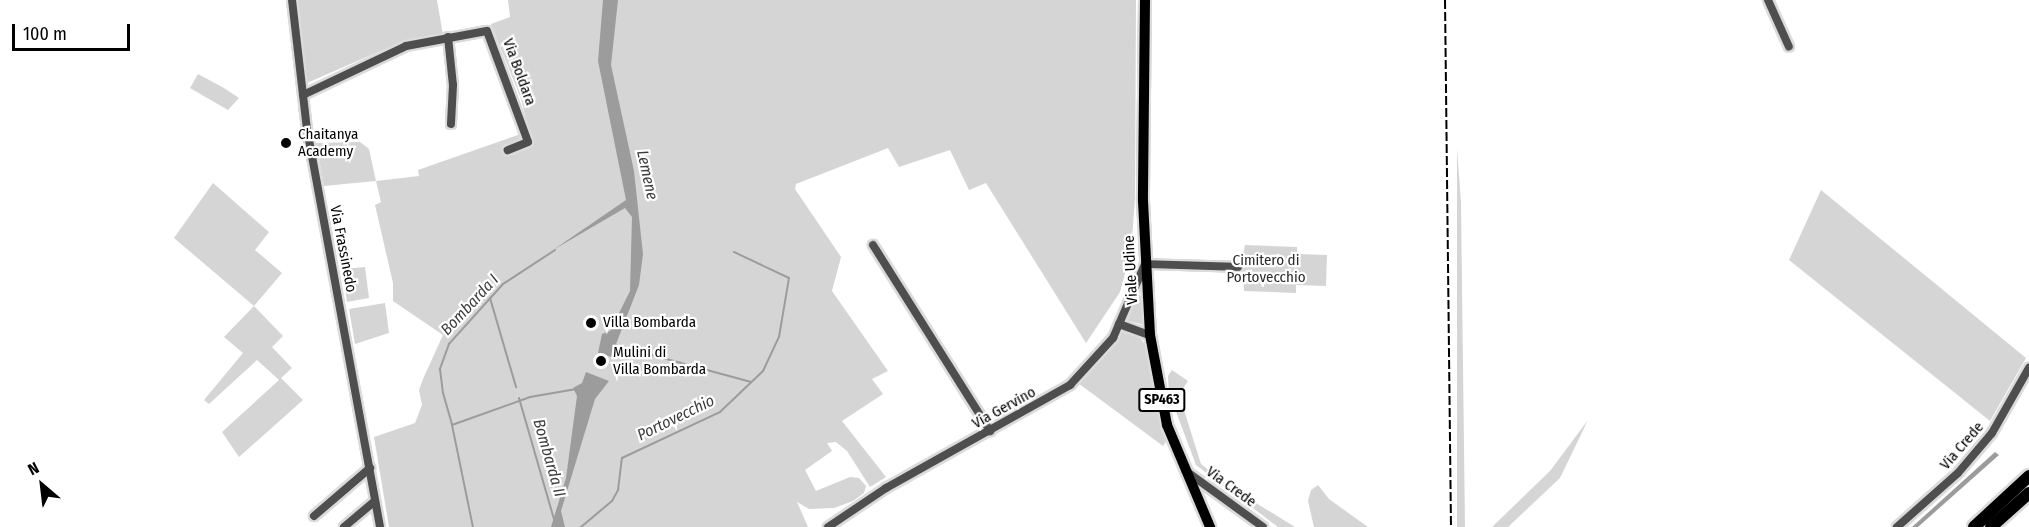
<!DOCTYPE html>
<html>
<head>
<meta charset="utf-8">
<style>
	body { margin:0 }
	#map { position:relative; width:2029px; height:527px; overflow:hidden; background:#fff; font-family:"Fira Sans Condensed",sans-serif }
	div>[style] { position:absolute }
	.green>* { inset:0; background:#d5d5d5 }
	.water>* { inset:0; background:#9c9c9c }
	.stream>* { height:2px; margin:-1px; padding:0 1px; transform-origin:1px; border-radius:1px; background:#9c9c9c }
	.roads { filter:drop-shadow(2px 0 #dbdbdb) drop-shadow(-2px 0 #dbdbdb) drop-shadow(0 2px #dbdbdb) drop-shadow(0 -2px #dbdbdb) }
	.minor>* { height:8px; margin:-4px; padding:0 4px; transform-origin:4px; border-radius:4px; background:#4e4e4e }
	.major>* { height:10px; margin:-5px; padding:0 5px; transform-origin:5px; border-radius:5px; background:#000 }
	.highway>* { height:12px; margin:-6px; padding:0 6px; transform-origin:6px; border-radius:6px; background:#000 }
	.rail>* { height:2px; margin-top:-1px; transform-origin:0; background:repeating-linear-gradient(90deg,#000 0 9px,transparent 0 12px) }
	.dots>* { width:16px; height:16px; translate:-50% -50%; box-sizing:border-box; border:3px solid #fff; border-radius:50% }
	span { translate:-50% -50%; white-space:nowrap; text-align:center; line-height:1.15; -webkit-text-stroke:4.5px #fff; paint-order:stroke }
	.shield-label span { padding:2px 4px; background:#fff; border:2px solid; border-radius:4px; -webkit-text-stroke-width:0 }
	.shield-label { font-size:14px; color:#000; font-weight:700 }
	.street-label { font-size:15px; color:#000 }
	.poi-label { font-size:15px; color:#000 }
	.left { translate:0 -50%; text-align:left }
	.park-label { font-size:15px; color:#2c2c2c }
	.water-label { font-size:16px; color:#3d3d3d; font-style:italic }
	.north { position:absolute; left:12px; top:455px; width:60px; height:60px; -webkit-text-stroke:4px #fff; paint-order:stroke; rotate:332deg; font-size:16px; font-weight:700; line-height:24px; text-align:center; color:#000 }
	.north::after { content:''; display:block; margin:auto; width:21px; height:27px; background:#000; clip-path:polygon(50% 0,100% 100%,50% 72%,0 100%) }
	.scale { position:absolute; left:12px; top:24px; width:118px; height:27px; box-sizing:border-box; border:3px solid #000; border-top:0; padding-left:8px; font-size:18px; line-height:21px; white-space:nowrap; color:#000; -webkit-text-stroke:4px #fff; paint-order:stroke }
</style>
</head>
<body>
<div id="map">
	<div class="green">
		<div style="clip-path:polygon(298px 0,437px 0,443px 35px,401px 42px,307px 83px)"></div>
		<div style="clip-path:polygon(508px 0,1136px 0,1135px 198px,1131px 252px,1120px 292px,1086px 343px,986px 183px,969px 190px,950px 150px,899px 167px,888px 148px,796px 184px,795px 189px,841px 257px,832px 291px,888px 371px,872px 379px,883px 394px,842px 421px,886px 477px,870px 487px,847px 451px,836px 442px,827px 443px,832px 451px,805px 470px,816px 491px,850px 477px,859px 478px,866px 486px,864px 493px,853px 501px,834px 508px,809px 509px,797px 502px,808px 527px,389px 527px,374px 437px,415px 423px,422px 405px,419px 390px,423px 379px,443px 335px,393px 301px,393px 283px,375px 205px,381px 202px,376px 181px,324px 186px,316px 143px,360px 142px,369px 149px,376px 181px,419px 176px,418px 170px,529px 131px,521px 99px,491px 24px,510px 17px)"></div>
		<div style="clip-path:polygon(198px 74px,224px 88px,239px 98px,228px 110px,190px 88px)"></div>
		<div style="clip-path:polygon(1457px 148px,1461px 203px,1465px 527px,1457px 527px)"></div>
		<div style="clip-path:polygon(213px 183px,269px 232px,255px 250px,282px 273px,254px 306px,283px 336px,272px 347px,292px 368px,281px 378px,303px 400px,239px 457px,222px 432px,279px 380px,257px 360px,209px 404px,204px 400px,243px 353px,224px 337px,254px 306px,174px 238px)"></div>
		<div style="clip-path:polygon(1821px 190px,2026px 358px,1990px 421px,1789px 260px)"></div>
		<div style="clip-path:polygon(1245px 245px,1297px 247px,1297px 254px,1327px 255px,1326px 286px,1296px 285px,1296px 293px,1244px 291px,1242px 259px)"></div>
		<div style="clip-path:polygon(365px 267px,369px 298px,347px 302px,342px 269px)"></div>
		<div style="clip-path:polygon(1139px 294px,1141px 296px,1144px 325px,1126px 320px)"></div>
		<div style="clip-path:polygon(385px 303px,389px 333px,355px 344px,349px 309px)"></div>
		<div style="clip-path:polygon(1121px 332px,1137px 333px,1146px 346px,1167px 440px,1163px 446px,1078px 383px)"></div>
		<div style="clip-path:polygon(1172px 370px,1188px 381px,1179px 394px,1201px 464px,1230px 487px,1295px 527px,1278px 527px,1196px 465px,1169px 393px,1168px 376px)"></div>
		<div style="clip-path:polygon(1588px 420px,1560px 478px,1508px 527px,1492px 527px,1550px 471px)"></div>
		<div style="clip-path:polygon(1318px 485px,1329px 499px,1368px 527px,1314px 527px,1308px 501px,1311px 490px)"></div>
	</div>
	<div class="water">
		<div style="clip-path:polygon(603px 0,618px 0,611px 65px,634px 171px,643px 254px,639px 285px,611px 357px,598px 353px,602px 334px,610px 331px,630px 291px,632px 217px,625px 208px,553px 250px,626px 200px,598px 61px)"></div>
		<div style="clip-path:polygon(586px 372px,609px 381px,595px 399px,561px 511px,565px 527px,551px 527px,566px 478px,577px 396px,573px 388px,582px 383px)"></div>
		<div style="clip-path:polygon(1995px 452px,1999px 455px,1918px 527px,1912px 527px)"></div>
	</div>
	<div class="stream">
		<div style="left:555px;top:250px;width:62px;rotate:146.8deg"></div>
		<div style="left:503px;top:284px;width:81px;rotate:132deg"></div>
		<div style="left:449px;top:344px;width:27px;rotate:110deg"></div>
		<div style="left:440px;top:369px;width:24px;rotate:83deg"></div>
		<div style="left:443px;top:393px;width:33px;rotate:74deg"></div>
		<div style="left:452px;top:425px;width:83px;rotate:-19.7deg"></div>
		<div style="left:530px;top:397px;width:47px;rotate:-9.9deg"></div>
		<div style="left:490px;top:298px;width:93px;rotate:73.7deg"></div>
		<div style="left:615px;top:345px;width:141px;rotate:15.2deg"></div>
		<div style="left:519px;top:398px;width:126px;rotate:73.9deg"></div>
		<div style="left:452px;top:425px;width:104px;rotate:78.4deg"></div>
		<div style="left:581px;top:527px;width:40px;rotate:-40deg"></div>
		<div style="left:612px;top:501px;width:13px;rotate:-61deg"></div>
		<div style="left:618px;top:490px;width:32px;rotate:-83deg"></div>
		<div style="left:622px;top:458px;width:108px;rotate:-25.1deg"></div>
		<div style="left:720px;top:412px;width:59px;rotate:-43.6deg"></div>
		<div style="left:763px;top:371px;width:38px;rotate:-65deg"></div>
		<div style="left:779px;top:337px;width:60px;rotate:-80.4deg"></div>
		<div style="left:789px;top:278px;width:61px;rotate:-154.7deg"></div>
	</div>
	<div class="roads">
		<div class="minor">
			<div style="left:292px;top:0;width:130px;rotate:83.4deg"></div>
			<div style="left:307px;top:129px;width:405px;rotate:79.6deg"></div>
			<div style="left:1768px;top:0;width:51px;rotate:65.9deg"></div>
			<div style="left:448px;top:37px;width:48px;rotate:84.1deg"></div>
			<div style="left:453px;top:85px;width:39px;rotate:93deg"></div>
			<div style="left:303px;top:95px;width:114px;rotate:-25.4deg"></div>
			<div style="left:406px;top:46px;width:82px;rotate:-10.5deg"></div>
			<div style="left:487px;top:31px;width:118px;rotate:69.7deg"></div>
			<div style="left:528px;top:142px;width:22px;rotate:158deg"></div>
			<div style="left:873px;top:245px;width:220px;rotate:57.8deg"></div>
			<div style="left:1119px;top:324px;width:33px;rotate:20deg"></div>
			<div style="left:1186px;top:471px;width:95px;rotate:36deg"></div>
			<div style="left:314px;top:516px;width:74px;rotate:-40.6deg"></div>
			<div style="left:344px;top:527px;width:39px;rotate:-40deg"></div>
			<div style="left:828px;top:527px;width:70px;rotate:-33.9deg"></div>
			<div style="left:886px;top:488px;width:211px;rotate:-29.2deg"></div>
			<div style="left:1070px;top:385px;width:64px;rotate:-47.5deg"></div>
			<div style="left:1113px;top:338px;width:81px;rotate:-66.6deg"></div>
			<div style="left:1145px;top:264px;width:93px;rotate:1.8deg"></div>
			<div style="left:1897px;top:527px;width:81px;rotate:-41.5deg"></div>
			<div style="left:1958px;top:473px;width:52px;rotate:-49.6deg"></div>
			<div style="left:1992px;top:433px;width:75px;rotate:-60.4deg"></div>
		</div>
		<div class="major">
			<div style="left:1145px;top:0;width:201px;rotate:90.6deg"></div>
			<div style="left:1143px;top:201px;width:134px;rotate:87deg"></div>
			<div style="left:1150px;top:335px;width:92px;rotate:79.3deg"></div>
			<div style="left:1167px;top:425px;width:111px;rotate:67.1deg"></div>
		</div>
		<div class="highway">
			<div style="left:1974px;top:527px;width:75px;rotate:-42.8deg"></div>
			<div style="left:1991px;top:527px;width:51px;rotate:-41.8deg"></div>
		</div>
	</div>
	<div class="rail">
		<div style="left:1445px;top:0;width:527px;rotate:89.35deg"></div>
	</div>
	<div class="dots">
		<div style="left:286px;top:143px;background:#000"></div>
		<div style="left:591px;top:323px;background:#000"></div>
		<div style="left:601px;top:361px;background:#000"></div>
	</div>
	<div class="shield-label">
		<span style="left:1162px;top:400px">SP463</span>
	</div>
	<div class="street-label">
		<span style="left:519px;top:72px;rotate:70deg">Via Boldara</span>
		<span style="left:343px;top:249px;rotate:79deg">Via Frassinedo</span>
		<span style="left:1131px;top:270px;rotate:-93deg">Viale Udine</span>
		<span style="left:1004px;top:408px;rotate:-29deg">Via Gervino</span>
		<span style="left:1962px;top:446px;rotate:-49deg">Via Crede</span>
		<span style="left:1231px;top:487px;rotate:36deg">Via Crede</span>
	</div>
	<div class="poi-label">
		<span class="left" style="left:298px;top:143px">Chaitanya<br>Academy</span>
		<span class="left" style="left:603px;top:323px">Villa Bombarda</span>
		<span class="left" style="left:613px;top:361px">Mulini di<br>Villa Bombarda</span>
	</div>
	<div class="park-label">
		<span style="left:1266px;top:269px">Cimitero di<br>Portovecchio</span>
	</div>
	<div class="water-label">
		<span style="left:647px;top:175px;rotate:78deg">Lemene</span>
		<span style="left:470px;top:305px;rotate:-47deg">Bombarda I</span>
		<span style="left:676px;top:418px;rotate:-26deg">Portovecchio</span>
		<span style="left:549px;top:458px;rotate:74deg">Bombarda II</span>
	</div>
	<div class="north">N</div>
	<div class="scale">100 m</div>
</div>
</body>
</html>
